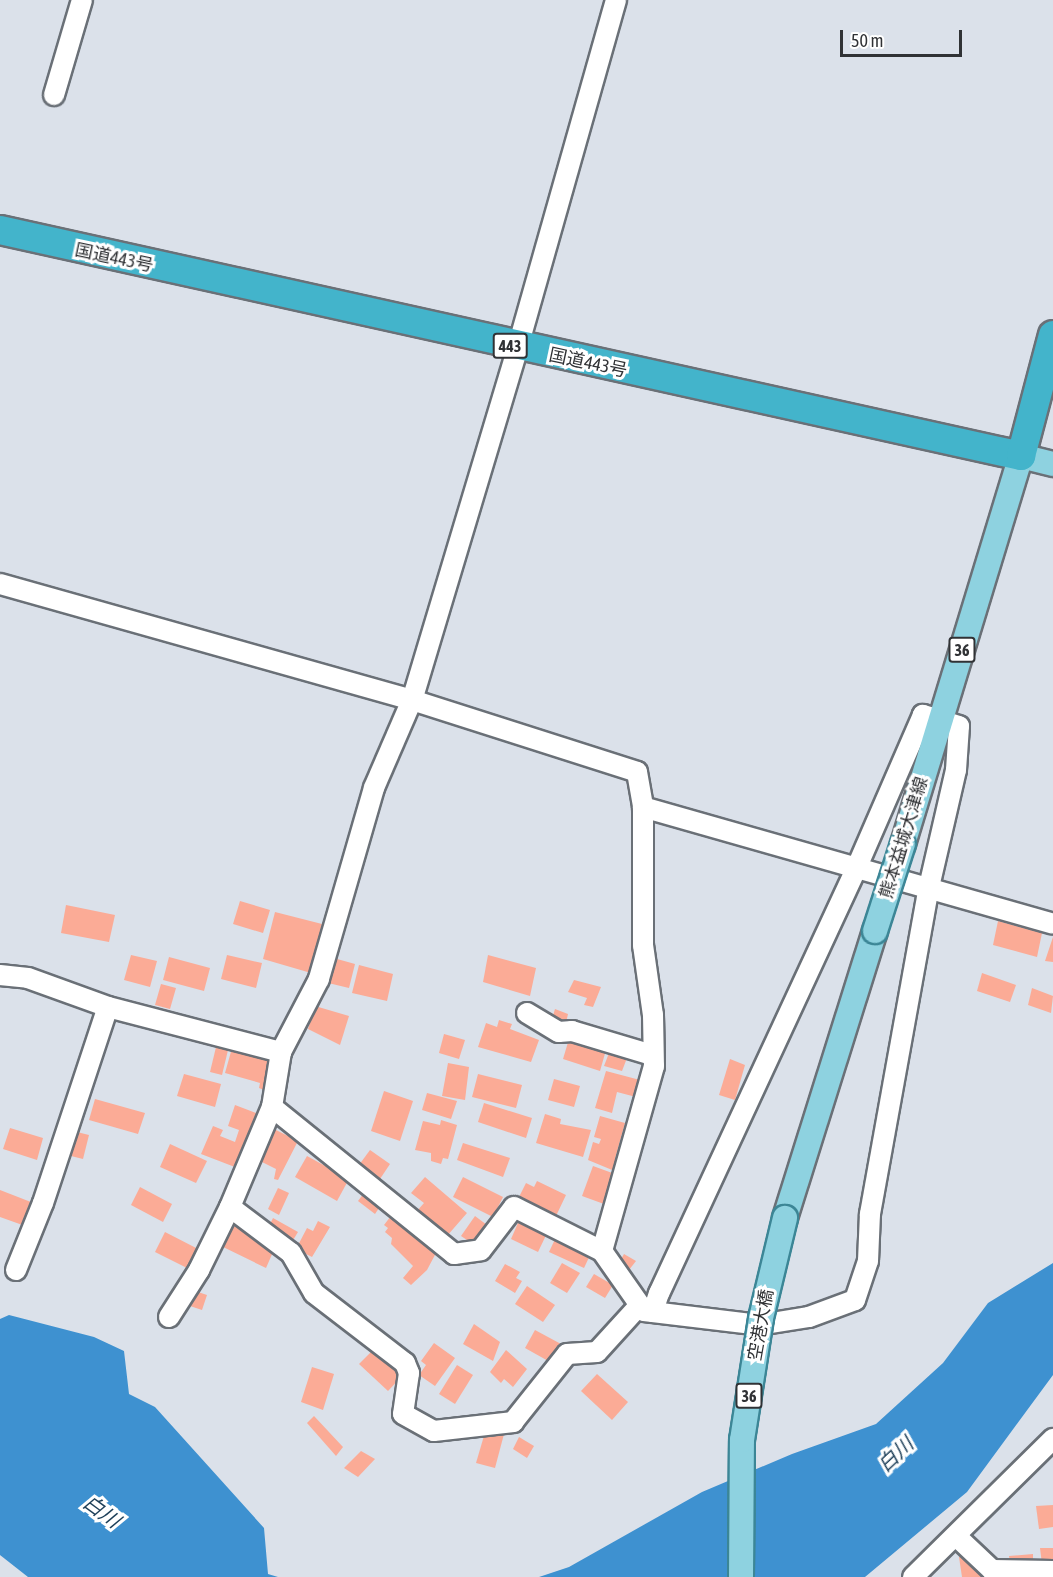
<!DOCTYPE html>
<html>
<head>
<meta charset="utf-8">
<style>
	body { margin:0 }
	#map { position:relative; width:1053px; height:1577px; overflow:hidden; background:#dbe1ea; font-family:"Asap Condensed","Noto Sans JP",sans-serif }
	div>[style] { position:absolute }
	.water>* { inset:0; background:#3e91d0 }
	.building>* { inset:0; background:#fbab96 }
	.roads { filter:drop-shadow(2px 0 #6a7077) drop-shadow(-2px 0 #6a7077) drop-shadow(0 2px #6a7077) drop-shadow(0 -2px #6a7077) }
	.minor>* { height:20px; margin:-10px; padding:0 10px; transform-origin:10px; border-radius:10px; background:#fff }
	.major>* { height:24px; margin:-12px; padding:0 12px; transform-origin:12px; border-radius:12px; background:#8ed2e0 }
	.highway>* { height:28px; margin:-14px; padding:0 14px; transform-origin:14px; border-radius:14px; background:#43b4cb }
	.bridges { filter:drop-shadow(2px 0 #3c8696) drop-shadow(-2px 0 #3c8696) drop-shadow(0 2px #3c8696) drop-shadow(0 -2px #3c8696) }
	.major-bridge>* { height:24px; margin:-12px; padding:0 12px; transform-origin:12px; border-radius:12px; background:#8ed2e0 }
	span { translate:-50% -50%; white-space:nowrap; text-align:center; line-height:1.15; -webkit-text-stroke:6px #fff; paint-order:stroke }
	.shield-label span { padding:2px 4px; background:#fff; border:2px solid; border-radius:4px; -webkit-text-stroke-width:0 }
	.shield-label { font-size:16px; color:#303235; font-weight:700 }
	.street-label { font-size:18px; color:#303235 }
	.water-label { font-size:20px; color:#1c3e58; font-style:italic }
	.scale { position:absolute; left:840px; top:30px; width:122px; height:27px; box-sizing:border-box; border:3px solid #303235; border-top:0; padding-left:8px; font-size:18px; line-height:21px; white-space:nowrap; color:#303235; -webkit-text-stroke:4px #fff; paint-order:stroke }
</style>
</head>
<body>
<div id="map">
	<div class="water">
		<div style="clip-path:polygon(1053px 1263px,1053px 1375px,967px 1492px,865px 1577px,539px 1577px,569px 1567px,702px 1492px,792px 1454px,876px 1424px,943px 1363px,988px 1303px)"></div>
		<div style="clip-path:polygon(9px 1315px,94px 1337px,124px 1351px,129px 1394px,155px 1407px,264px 1528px,268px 1574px,278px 1577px,28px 1577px,0 1555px,0 1319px)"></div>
	</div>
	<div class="building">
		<div style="clip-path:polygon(240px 901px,270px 910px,263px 933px,233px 924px)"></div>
		<div style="clip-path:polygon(66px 905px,115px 915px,109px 942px,61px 933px)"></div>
		<div style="clip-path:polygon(275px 912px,322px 924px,311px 973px,263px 959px)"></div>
		<div style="clip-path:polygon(998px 921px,1042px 933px,1037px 957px,993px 945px)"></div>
		<div style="clip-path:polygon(1053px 937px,1053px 962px,1045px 961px)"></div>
		<div style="clip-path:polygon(131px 955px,157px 961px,150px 987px,124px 980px)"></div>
		<div style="clip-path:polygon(227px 955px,262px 963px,256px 988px,221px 979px)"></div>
		<div style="clip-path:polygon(488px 955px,536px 968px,530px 996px,483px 982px)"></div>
		<div style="clip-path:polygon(169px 957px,210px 968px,204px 991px,163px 980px)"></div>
		<div style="clip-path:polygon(330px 957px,355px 964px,349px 988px,324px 982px)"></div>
		<div style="clip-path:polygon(359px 965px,393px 974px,387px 1001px,352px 993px)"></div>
		<div style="clip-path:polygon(982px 973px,1016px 985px,1010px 1002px,977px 991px)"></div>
		<div style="clip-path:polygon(574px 980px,601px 987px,593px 1007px,584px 1005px,587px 998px,568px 992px)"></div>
		<div style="clip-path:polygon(161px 984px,176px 988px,170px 1009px,155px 1005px)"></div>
		<div style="clip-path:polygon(1032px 988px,1053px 996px,1051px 1013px,1028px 1005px)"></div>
		<div style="clip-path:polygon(315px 1006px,349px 1016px,340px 1045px,308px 1029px)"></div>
		<div style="clip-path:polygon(555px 1009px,568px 1014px,565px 1027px,551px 1022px)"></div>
		<div style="clip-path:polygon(499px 1020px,512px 1024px,510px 1029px,539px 1040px,531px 1062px,478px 1047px,486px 1023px,497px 1027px)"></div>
		<div style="clip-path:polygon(444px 1034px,465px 1040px,459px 1059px,439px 1053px)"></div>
		<div style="clip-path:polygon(569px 1039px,606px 1050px,600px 1071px,563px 1059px)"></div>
		<div style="clip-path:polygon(217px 1043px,229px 1046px,222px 1075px,210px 1072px)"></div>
		<div style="clip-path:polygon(232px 1048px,273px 1059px,264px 1090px,259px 1088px,260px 1083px,225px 1073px)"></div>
		<div style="clip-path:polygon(609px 1053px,627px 1058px,622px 1071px,604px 1066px)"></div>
		<div style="clip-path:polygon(730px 1059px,745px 1065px,735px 1100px,719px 1095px)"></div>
		<div style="clip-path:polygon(448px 1063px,469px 1067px,465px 1100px,442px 1096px)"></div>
		<div style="clip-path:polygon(606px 1071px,640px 1080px,636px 1097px,617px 1092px,612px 1113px,595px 1108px)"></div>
		<div style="clip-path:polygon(184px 1074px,221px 1084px,215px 1107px,177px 1096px)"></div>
		<div style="clip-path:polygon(478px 1074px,522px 1085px,516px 1108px,472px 1097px)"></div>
		<div style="clip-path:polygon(554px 1079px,580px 1086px,574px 1107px,548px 1100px)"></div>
		<div style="clip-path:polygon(384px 1091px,413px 1101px,400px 1141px,371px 1131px)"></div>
		<div style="clip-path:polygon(427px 1093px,457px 1101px,451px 1119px,422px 1110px)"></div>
		<div style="clip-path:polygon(95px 1099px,145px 1113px,138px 1134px,89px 1120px)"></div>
		<div style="clip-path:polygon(484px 1103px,532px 1118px,526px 1138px,478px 1122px)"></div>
		<div style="clip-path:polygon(235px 1105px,261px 1115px,240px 1169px,201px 1154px,213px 1126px,223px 1130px,220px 1136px,235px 1142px,239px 1130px,228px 1126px)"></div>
		<div style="clip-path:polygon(545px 1114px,561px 1119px,560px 1124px,591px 1130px,583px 1157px,536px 1143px)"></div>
		<div style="clip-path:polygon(600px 1116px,625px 1123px,615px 1159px,620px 1161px,617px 1172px,588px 1160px,593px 1142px,599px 1144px,601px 1139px,594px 1137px)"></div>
		<div style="clip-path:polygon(441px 1120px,457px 1125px,448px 1159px,443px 1158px,441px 1164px,431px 1161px,431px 1153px,415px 1150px,423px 1121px,440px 1125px)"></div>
		<div style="clip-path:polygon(270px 1127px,298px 1141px,278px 1180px,274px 1179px,276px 1169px,256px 1159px)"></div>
		<div style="clip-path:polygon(10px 1128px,43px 1138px,37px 1160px,3px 1149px)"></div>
		<div style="clip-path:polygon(73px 1131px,89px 1135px,83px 1159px,67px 1155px)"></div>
		<div style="clip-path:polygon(463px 1143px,510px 1158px,503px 1177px,457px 1160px)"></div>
		<div style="clip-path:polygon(170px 1144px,207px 1161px,196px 1183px,160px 1167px)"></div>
		<div style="clip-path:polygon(370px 1150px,390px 1164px,380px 1179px,359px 1165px)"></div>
		<div style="clip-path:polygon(307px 1156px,349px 1179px,337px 1201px,295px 1177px)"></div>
		<div style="clip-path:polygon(593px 1166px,615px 1174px,604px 1204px,582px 1196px)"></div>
		<div style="clip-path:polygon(425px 1177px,467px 1213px,447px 1236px,417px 1211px,424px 1203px,411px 1193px)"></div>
		<div style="clip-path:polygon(463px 1177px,503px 1197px,493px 1217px,453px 1197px)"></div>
		<div style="clip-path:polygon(537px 1181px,566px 1195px,556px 1216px,518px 1199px,526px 1183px,534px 1187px)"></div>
		<div style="clip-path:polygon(140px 1187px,172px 1204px,163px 1222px,131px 1205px)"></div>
		<div style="clip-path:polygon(278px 1188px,289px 1193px,279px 1215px,268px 1209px)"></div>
		<div style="clip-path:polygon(0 1190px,36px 1204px,28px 1227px,0 1217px)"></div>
		<div style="clip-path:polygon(364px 1193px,381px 1205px,375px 1214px,358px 1201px)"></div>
		<div style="clip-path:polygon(394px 1212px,436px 1253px,427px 1270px,411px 1285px,403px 1278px,413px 1266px,391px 1244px,392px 1238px,385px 1232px,388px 1228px,384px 1225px)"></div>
		<div style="clip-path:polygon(475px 1216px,487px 1225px,473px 1244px,461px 1236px)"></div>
		<div style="clip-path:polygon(521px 1216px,549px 1229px,538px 1252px,511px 1239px)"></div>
		<div style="clip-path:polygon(273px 1218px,298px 1232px,290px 1245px,266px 1232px)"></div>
		<div style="clip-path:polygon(318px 1221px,330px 1227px,312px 1257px,296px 1249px,307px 1228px,313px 1231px)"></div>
		<div style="clip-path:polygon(229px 1224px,272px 1243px,269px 1250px,273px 1252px,266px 1268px,219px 1245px)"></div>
		<div style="clip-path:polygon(165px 1232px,200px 1250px,189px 1269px,155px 1252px)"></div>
		<div style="clip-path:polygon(557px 1235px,592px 1251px,584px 1268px,549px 1252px)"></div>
		<div style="clip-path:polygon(624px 1254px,636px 1261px,629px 1270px,619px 1263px)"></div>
		<div style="clip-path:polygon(562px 1263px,580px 1273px,567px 1293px,550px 1283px)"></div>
		<div style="clip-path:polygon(505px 1264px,520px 1272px,516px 1278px,522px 1281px,515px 1293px,495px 1281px)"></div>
		<div style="clip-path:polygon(594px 1274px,613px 1285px,605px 1298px,586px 1287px)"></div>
		<div style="clip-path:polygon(527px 1286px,555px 1305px,543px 1322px,515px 1304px)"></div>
		<div style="clip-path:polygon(192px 1290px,207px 1295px,202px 1310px,187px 1305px)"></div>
		<div style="clip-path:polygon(474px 1324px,500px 1342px,493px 1361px,463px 1344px)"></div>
		<div style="clip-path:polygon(535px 1330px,561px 1344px,550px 1362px,525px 1348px)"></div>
		<div style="clip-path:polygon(434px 1343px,455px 1358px,435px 1386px,419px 1375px,426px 1365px,421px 1361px)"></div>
		<div style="clip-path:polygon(376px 1347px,404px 1374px,388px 1391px,359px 1364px)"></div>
		<div style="clip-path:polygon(506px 1350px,527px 1369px,513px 1387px,504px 1379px,501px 1383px,490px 1372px)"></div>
		<div style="clip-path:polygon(457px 1365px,473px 1375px,455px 1404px,439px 1394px)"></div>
		<div style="clip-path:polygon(312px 1367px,334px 1374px,323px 1410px,301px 1402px)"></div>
		<div style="clip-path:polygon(597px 1374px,628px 1402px,612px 1420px,581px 1391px)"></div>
		<div style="clip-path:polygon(314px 1416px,343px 1447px,336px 1456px,307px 1423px)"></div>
		<div style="clip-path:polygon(486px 1429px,504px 1434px,495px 1468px,476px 1463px)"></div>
		<div style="clip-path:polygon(519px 1437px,534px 1446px,527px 1458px,513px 1449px)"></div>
		<div style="clip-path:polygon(361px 1451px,375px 1459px,358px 1477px,344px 1468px)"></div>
		<div style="clip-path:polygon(1053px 1505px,1053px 1527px,1039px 1529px,1036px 1506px)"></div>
		<div style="clip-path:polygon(1040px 1548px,1053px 1548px,1053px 1563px,1042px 1564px)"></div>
		<div style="clip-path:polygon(1033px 1554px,1033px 1567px,1011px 1570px,1009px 1556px)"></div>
		<div style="clip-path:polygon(959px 1557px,976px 1557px,985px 1577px,962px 1577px)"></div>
	</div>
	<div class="roads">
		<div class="minor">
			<div style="left:616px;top:0;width:361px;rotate:105.8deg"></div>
			<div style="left:518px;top:347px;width:369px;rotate:106.7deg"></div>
			<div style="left:412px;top:700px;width:96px;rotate:113.4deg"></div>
			<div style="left:374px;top:788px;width:199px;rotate:106.1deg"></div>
			<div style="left:319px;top:979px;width:82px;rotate:117.5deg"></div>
			<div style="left:281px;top:1052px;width:56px;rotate:99.3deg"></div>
			<div style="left:272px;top:1107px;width:108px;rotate:112.8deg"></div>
			<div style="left:230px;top:1207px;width:76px;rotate:37deg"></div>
			<div style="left:291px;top:1253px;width:46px;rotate:60.1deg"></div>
			<div style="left:314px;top:1293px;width:115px;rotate:37.6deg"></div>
			<div style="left:405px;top:1363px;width:11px;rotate:68deg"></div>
			<div style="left:409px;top:1373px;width:41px;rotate:98.3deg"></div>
			<div style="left:403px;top:1414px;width:35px;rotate:29deg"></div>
			<div style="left:434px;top:1431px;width:80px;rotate:-6.5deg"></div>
			<div style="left:513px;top:1422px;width:87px;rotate:-51.5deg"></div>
			<div style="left:567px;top:1354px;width:30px;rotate:-4deg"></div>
			<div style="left:597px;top:1352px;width:61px;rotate:-47.7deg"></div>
			<div style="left:54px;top:95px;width:99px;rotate:-73.6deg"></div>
			<div style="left:0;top:584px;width:428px;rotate:15.7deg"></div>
			<div style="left:412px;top:700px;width:236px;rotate:17.7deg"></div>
			<div style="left:637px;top:772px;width:36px;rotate:80deg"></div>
			<div style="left:643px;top:807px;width:138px;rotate:90deg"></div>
			<div style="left:643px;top:945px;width:71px;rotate:81.9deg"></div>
			<div style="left:653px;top:1015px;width:51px;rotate:88.9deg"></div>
			<div style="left:654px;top:1066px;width:192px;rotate:105.7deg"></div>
			<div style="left:602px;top:1251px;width:73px;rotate:55deg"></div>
			<div style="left:644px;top:1311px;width:116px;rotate:6.9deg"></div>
			<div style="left:759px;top:1325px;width:51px;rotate:-9.1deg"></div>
			<div style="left:809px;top:1317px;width:49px;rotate:-20.3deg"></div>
			<div style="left:855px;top:1300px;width:41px;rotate:-71.6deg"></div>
			<div style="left:868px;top:1261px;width:47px;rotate:-87.6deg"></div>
			<div style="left:870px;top:1214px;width:332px;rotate:-79.8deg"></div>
			<div style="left:929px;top:887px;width:120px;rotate:-77deg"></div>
			<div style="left:956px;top:770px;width:44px;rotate:-86.1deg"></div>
			<div style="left:959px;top:726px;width:38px;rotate:-163deg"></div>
			<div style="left:923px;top:715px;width:166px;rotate:113.5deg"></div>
			<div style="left:857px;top:867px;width:470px;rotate:114.9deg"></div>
			<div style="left:659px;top:1293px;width:20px;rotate:108deg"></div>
			<div style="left:643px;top:807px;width:426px;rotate:15.9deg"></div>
			<div style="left:0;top:975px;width:28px;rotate:6deg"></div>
			<div style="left:28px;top:978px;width:85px;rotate:19.9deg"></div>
			<div style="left:108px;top:1007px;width:179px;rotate:14.6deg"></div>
			<div style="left:527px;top:1013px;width:37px;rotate:31deg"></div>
			<div style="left:559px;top:1032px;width:13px;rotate:-4deg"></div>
			<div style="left:572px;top:1031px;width:84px;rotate:16.7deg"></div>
			<div style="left:272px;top:1107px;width:234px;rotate:38.9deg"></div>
			<div style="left:454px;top:1254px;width:27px;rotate:-8deg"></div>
			<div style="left:481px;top:1250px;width:54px;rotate:-52.5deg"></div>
			<div style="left:514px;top:1207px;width:98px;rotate:26.6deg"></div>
			<div style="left:16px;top:1270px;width:72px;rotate:-68.1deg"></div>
			<div style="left:43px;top:1203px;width:206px;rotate:-71.7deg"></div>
			<div style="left:169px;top:1317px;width:56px;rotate:-57.4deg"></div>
			<div style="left:199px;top:1270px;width:70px;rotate:-63.8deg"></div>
			<div style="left:956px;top:1536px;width:50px;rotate:43.4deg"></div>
			<div style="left:992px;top:1570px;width:61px;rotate:0.9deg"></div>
			<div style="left:913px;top:1577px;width:197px;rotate:-44.6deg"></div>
		</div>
		<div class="major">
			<div style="left:903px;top:844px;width:406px;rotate:-73.1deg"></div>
			<div style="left:1021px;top:456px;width:33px;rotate:14deg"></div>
			<div style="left:785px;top:1218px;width:301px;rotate:-72.6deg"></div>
		</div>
		<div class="highway">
			<div style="left:0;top:230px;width:1046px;rotate:12.48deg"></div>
			<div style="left:1021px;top:456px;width:125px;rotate:-75.2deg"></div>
		</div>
	</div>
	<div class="bridges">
		<div class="major-bridge">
			<div style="left:875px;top:931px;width:91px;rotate:-72.2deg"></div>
			<div style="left:741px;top:1577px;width:137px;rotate:-89.6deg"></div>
			<div style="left:742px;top:1440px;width:123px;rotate:-81.1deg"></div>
			<div style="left:761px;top:1318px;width:103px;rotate:-76.5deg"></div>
		</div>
	</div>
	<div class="shield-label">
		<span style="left:510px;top:346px">443</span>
		<span style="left:962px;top:650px">36</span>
		<span style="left:749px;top:1396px">36</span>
	</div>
	<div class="street-label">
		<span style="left:114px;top:258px;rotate:12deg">国道443号</span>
		<span style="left:588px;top:363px;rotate:12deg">国道443号</span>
		<span style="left:904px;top:838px;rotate:-73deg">熊本益城大津線</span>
		<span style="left:761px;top:1325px;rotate:-80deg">空港大橋</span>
	</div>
	<div class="water-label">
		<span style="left:895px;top:1454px;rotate:-43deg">白川</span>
		<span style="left:102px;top:1511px;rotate:36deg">白川</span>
	</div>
	<div class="scale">50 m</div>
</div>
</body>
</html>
